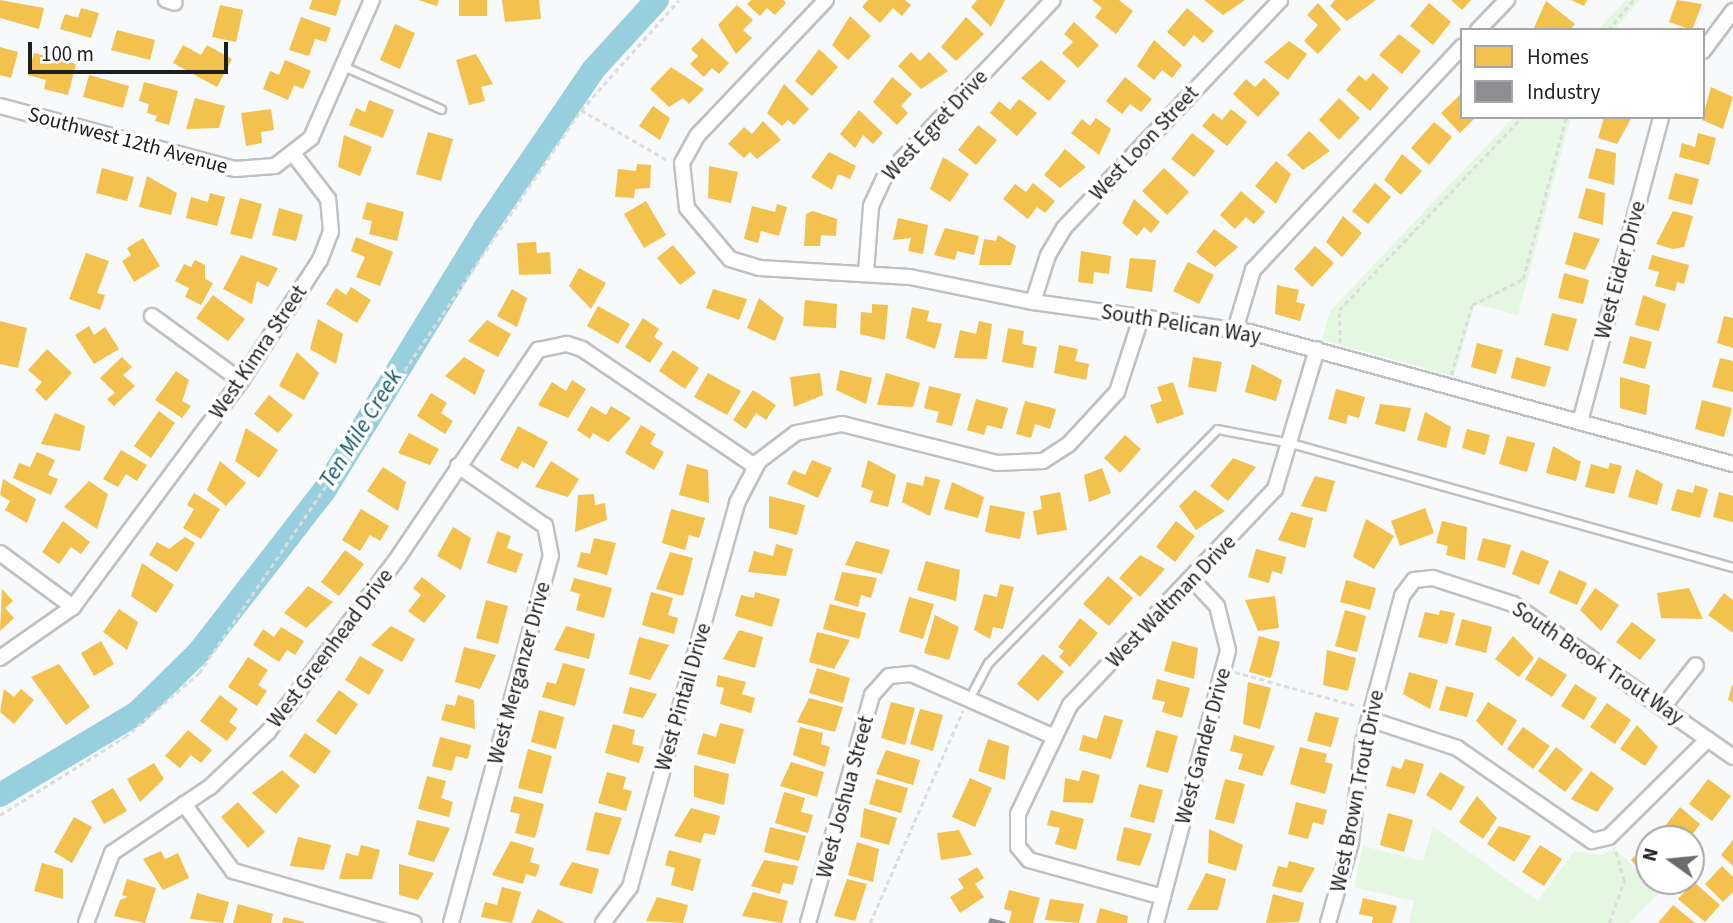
<!DOCTYPE html>
<html>
<head>
<meta charset="utf-8">
<style>
	body { margin:0 }
	#map { position:relative; width:1733px; height:923px; overflow:hidden; background:#f8f9fa; font-family:"Source Sans 3",sans-serif }
	div>[style] { position:absolute }
	.green>* { inset:0; background:#e4f7e0 }
	.homes>* { inset:0; background:#f2c14e }
	.industry>* { inset:0; background:#8d8d92 }
	.river>* { height:24px; margin:-12px; padding:0 12px; transform-origin:12px; border-radius:12px; background:#97cfdf }
	.path>* { height:2.5px; margin-top:-1.25px; transform-origin:0; background:repeating-linear-gradient(90deg,#dcdcdd 0 5px,transparent 0 8.5px) }
	.roads { filter:drop-shadow(2px 0 #bfc0c1) drop-shadow(-2px 0 #bfc0c1) drop-shadow(0 2px #bfc0c1) drop-shadow(0 -2px #bfc0c1) }
	.lane>* { height:7px; margin:-3.5px; padding:0 3.5px; transform-origin:3.5px; border-radius:3.5px; background:#fefefe }
	.street>* { height:14px; margin:-7px; padding:0 7px; transform-origin:7px; border-radius:7px; background:#fefefe }
	span { translate:-50% -50%; white-space:nowrap; text-align:center; line-height:1.15; -webkit-text-stroke:7px #fff; paint-order:stroke }
	.street-label { font-size:21px; color:#1d1e1e }
	.water-label { font-size:23px; color:#135666; font-style:italic }
	.legend { position:absolute; left:1460px; top:28px; width:245px; height:91px; box-sizing:border-box; background:#fff; border:2px solid #a5a5a5; margin:0; padding:9px 12px; list-style:none; font-size:21px; color:#1d1e1e }
	.legend li { display:flex; align-items:center; gap:14px; height:35px }
	.legend b { width:35px; border:2px solid #a5a5a5 }
	.north { position:absolute; left:1635px; top:825px; width:70px; height:70px; box-sizing:border-box; background:#fff; border:2px solid #a5a5a5; border-radius:50%; rotate:285deg; font-size:19px; font-weight:700; line-height:28px; text-align:center; color:#1d1e1e }
	.north::after { content:''; display:block; margin:auto; width:24px; height:32px; background:#6a6b6b; clip-path:polygon(50% 0,100% 100%,50% 72%,0 100%) }
	.scale { position:absolute; left:28px; top:42px; width:200px; height:32px; box-sizing:border-box; border:4px solid #1d1e1e; border-top:0; padding-left:9px; font-size:21px; line-height:24px; white-space:nowrap; color:#1d1e1e; -webkit-text-stroke:5px #fff; paint-order:stroke }
</style>
</head>
<body>
<div id="map">
	<div class="green">
		<div style="clip-path:polygon(1626px 0,1640px 0,1614px 30px,1598px 30px)"></div>
		<div style="clip-path:polygon(1514px 117px,1571px 117px,1518px 315px,1475px 304px,1454px 376px,1322px 340px,1330px 311px)"></div>
		<div style="clip-path:polygon(1433px 826px,1538px 901px,1574px 851px,1601px 855px,1615px 849px,1660px 892px,1629px 923px,1409px 923px,1414px 901px,1354px 887px,1363px 846px,1423px 861px)"></div>
	</div>
	<div class="homes">
		<div style="clip-path:polygon(0 0,44px 8px,39px 29px,0 18px)"></div>
		<div style="clip-path:polygon(312px 0,341px 0,336px 16px,309px 9px)"></div>
		<div style="clip-path:polygon(418px 0,439px 0,437px 6px)"></div>
		<div style="clip-path:polygon(459px 0,487px 0,487px 16px,459px 16px)"></div>
		<div style="clip-path:polygon(502px 0,539px 0,541px 19px,505px 22px)"></div>
		<div style="clip-path:polygon(751px 0,783px 0,786px 3px,775px 15px,767px 8px,760px 16px,747px 4px)"></div>
		<div style="clip-path:polygon(868px 0,905px 0,911px 5px,902px 16px,893px 8px,880px 23px,862px 7px)"></div>
		<div style="clip-path:polygon(977px 0,1005px 0,991px 27px,971px 7px)"></div>
		<div style="clip-path:polygon(1092px 0,1119px 0,1133px 11px,1116px 34px,1095px 17px,1102px 8px)"></div>
		<div style="clip-path:polygon(1204px 0,1245px 0,1223px 15px)"></div>
		<div style="clip-path:polygon(1335px 0,1376px 0,1347px 21px,1330px 6px)"></div>
		<div style="clip-path:polygon(1451px 0,1471px 0,1462px 10px)"></div>
		<div style="clip-path:polygon(1571px 0,1587px 0,1584px 6px)"></div>
		<div style="clip-path:polygon(1677px 0,1702px 4px,1692px 30px,1669px 22px)"></div>
		<div style="clip-path:polygon(1546px 1px,1575px 24px,1570px 30px,1533px 30px)"></div>
		<div style="clip-path:polygon(1318px 3px,1341px 29px,1318px 54px,1304px 41px,1318px 25px,1307px 15px)"></div>
		<div style="clip-path:polygon(1429px 3px,1451px 22px,1433px 45px,1410px 26px)"></div>
		<div style="clip-path:polygon(220px 5px,243px 10px,236px 42px,212px 37px)"></div>
		<div style="clip-path:polygon(737px 5px,753px 20px,743px 30px,752px 38px,736px 54px,718px 25px)"></div>
		<div style="clip-path:polygon(81px 8px,99px 13px,91px 38px,60px 29px,65px 14px,78px 18px)"></div>
		<div style="clip-path:polygon(1187px 8px,1214px 31px,1203px 43px,1194px 35px,1184px 47px,1167px 32px)"></div>
		<div style="clip-path:polygon(850px 16px,871px 36px,848px 60px,832px 45px)"></div>
		<div style="clip-path:polygon(301px 17px,331px 28px,326px 42px,315px 39px,309px 56px,289px 50px)"></div>
		<div style="clip-path:polygon(966px 17px,984px 34px,956px 61px,941px 47px)"></div>
		<div style="clip-path:polygon(1074px 22px,1099px 45px,1078px 68px,1062px 53px,1073px 42px,1064px 34px)"></div>
		<div style="clip-path:polygon(395px 24px,415px 33px,400px 69px,380px 60px)"></div>
		<div style="clip-path:polygon(117px 30px,155px 40px,150px 60px,111px 50px)"></div>
		<div style="clip-path:polygon(1399px 34px,1421px 51px,1402px 74px,1379px 55px)"></div>
		<div style="clip-path:polygon(702px 38px,729px 63px,719px 74px,712px 68px,704px 77px,690px 64px,698px 56px,691px 49px)"></div>
		<div style="clip-path:polygon(1154px 40px,1182px 65px,1172px 78px,1162px 70px,1154px 80px,1137px 66px)"></div>
		<div style="clip-path:polygon(1289px 41px,1307px 54px,1288px 80px,1264px 62px)"></div>
		<div style="clip-path:polygon(183px 45px,201px 55px,207px 45px,232px 59px,217px 87px,173px 63px)"></div>
		<div style="clip-path:polygon(0 47px,18px 52px,11px 78px,0 75px)"></div>
		<div style="clip-path:polygon(819px 49px,838px 67px,812px 96px,795px 81px)"></div>
		<div style="clip-path:polygon(911px 52px,920px 61px,929px 52px,948px 71px,921px 89px,898px 66px)"></div>
		<div style="clip-path:polygon(34px 53px,76px 64px,68px 95px,44px 89px,46px 80px,28px 75px)"></div>
		<div style="clip-path:polygon(476px 54px,493px 84px,481px 87px,485px 101px,469px 105px,456px 60px)"></div>
		<div style="clip-path:polygon(285px 60px,311px 71px,303px 89px,294px 85px,288px 100px,263px 89px,270px 71px,279px 75px)"></div>
		<div style="clip-path:polygon(1041px 60px,1066px 81px,1049px 101px,1021px 78px)"></div>
		<div style="clip-path:polygon(671px 67px,704px 89px,689px 104px,683px 98px,669px 107px,650px 89px)"></div>
		<div style="clip-path:polygon(1373px 73px,1389px 88px,1370px 111px,1346px 90px,1359px 75px,1366px 81px)"></div>
		<div style="clip-path:polygon(89px 75px,129px 86px,123px 108px,83px 97px)"></div>
		<div style="clip-path:polygon(892px 77px,912px 94px,901px 106px,908px 113px,897px 125px,873px 102px)"></div>
		<div style="clip-path:polygon(1125px 77px,1152px 99px,1141px 112px,1130px 104px,1122px 114px,1106px 101px)"></div>
		<div style="clip-path:polygon(1264px 78px,1280px 93px,1258px 117px,1233px 94px,1246px 79px,1255px 87px)"></div>
		<div style="clip-path:polygon(144px 82px,178px 91px,169px 125px,155px 121px,157px 116px,147px 113px,149px 104px,139px 101px)"></div>
		<div style="clip-path:polygon(784px 84px,809px 109px,794px 125px,788px 120px,782px 126px,767px 113px)"></div>
		<div style="clip-path:polygon(1711px 87px,1733px 97px,1723px 129px,1702px 120px)"></div>
		<div style="clip-path:polygon(1462px 93px,1462px 117px,1476px 117px,1460px 133px,1441px 113px)"></div>
		<div style="clip-path:polygon(195px 98px,225px 106px,219px 128px,186px 129px)"></div>
		<div style="clip-path:polygon(1339px 98px,1360px 118px,1339px 140px,1319px 120px)"></div>
		<div style="clip-path:polygon(1019px 99px,1037px 113px,1017px 136px,990px 113px,999px 101px,1010px 110px)"></div>
		<div style="clip-path:polygon(369px 100px,394px 110px,383px 138px,349px 125px,356px 108px,365px 112px)"></div>
		<div style="clip-path:polygon(653px 106px,670px 118px,660px 140px,639px 126px)"></div>
		<div style="clip-path:polygon(271px 109px,274px 130px,261px 132px,262px 143px,246px 146px,241px 113px)"></div>
		<div style="clip-path:polygon(1231px 109px,1247px 122px,1227px 146px,1202px 126px,1213px 113px,1222px 120px)"></div>
		<div style="clip-path:polygon(859px 110px,883px 133px,873px 144px,863px 135px,855px 148px,840px 134px)"></div>
		<div style="clip-path:polygon(1604px 117px,1632px 117px,1617px 144px,1598px 138px)"></div>
		<div style="clip-path:polygon(1096px 118px,1111px 129px,1099px 155px,1071px 133px,1082px 119px,1090px 126px)"></div>
		<div style="clip-path:polygon(763px 121px,781px 140px,757px 159px,750px 152px,744px 158px,728px 144px,744px 127px,752px 134px)"></div>
		<div style="clip-path:polygon(1434px 122px,1452px 137px,1429px 165px,1411px 148px)"></div>
		<div style="clip-path:polygon(978px 125px,997px 140px,976px 165px,958px 150px)"></div>
		<div style="clip-path:polygon(1309px 131px,1330px 151px,1303px 170px,1287px 155px)"></div>
		<div style="clip-path:polygon(428px 132px,453px 139px,441px 181px,416px 174px)"></div>
		<div style="clip-path:polygon(1192px 133px,1215px 151px,1194px 177px,1171px 159px)"></div>
		<div style="clip-path:polygon(1698px 133px,1716px 138px,1709px 165px,1679px 157px,1682px 143px,1695px 147px)"></div>
		<div style="clip-path:polygon(344px 135px,372px 147px,360px 176px,338px 167px)"></div>
		<div style="clip-path:polygon(1596px 148px,1616px 153px,1614px 185px,1588px 178px)"></div>
		<div style="clip-path:polygon(1065px 149px,1086px 167px,1060px 188px,1044px 175px)"></div>
		<div style="clip-path:polygon(829px 152px,856px 166px,850px 179px,838px 174px,832px 190px,811px 177px)"></div>
		<div style="clip-path:polygon(1402px 154px,1422px 171px,1401px 195px,1384px 180px)"></div>
		<div style="clip-path:polygon(943px 157px,969px 174px,950px 202px,930px 189px)"></div>
		<div style="clip-path:polygon(1276px 161px,1291px 174px,1276px 204px,1255px 186px)"></div>
		<div style="clip-path:polygon(637px 164px,651px 165px,650px 188px,635px 189px,634px 198px,615px 197px,618px 169px,636px 171px)"></div>
		<div style="clip-path:polygon(709px 166px,738px 172px,731px 203px,708px 198px)"></div>
		<div style="clip-path:polygon(102px 168px,134px 177px,127px 201px,96px 193px)"></div>
		<div style="clip-path:polygon(1164px 168px,1189px 192px,1167px 215px,1142px 191px)"></div>
		<div style="clip-path:polygon(1675px 173px,1699px 179px,1692px 205px,1668px 199px)"></div>
		<div style="clip-path:polygon(147px 176px,177px 193px,171px 215px,139px 207px)"></div>
		<div style="clip-path:polygon(1033px 183px,1055px 201px,1045px 213px,1037px 207px,1028px 219px,1003px 199px,1015px 184px,1026px 192px)"></div>
		<div style="clip-path:polygon(1375px 183px,1391px 197px,1368px 224px,1352px 211px)"></div>
		<div style="clip-path:polygon(1586px 188px,1605px 193px,1603px 225px,1578px 218px)"></div>
		<div style="clip-path:polygon(1241px 191px,1265px 212px,1254px 224px,1246px 217px,1235px 229px,1220px 215px)"></div>
		<div style="clip-path:polygon(210px 193px,225px 197px,217px 226px,186px 218px,191px 197px,208px 202px)"></div>
		<div style="clip-path:polygon(240px 198px,262px 204px,252px 239px,230px 234px)"></div>
		<div style="clip-path:polygon(1134px 199px,1160px 222px,1151px 233px,1144px 227px,1137px 236px,1122px 223px)"></div>
		<div style="clip-path:polygon(646px 201px,666px 235px,644px 248px,624px 214px)"></div>
		<div style="clip-path:polygon(367px 202px,404px 212px,397px 241px,369px 234px,372px 221px,362px 219px)"></div>
		<div style="clip-path:polygon(777px 204px,787px 207px,779px 236px,761px 231px,758px 243px,744px 239px,752px 206px,775px 212px)"></div>
		<div style="clip-path:polygon(279px 208px,303px 215px,296px 241px,272px 235px)"></div>
		<div style="clip-path:polygon(813px 211px,837px 219px,836px 236px,821px 235px,820px 246px,804px 246px,806px 214px)"></div>
		<div style="clip-path:polygon(1673px 211px,1693px 216px,1684px 247px,1673px 249px,1656px 244px)"></div>
		<div style="clip-path:polygon(1343px 216px,1362px 233px,1342px 257px,1326px 242px)"></div>
		<div style="clip-path:polygon(898px 218px,928px 225px,923px 254px,908px 251px,911px 238px,893px 240px)"></div>
		<div style="clip-path:polygon(945px 228px,979px 236px,974px 255px,957px 251px,955px 260px,934px 255px)"></div>
		<div style="clip-path:polygon(1214px 229px,1238px 247px,1215px 267px,1196px 252px)"></div>
		<div style="clip-path:polygon(1574px 232px,1600px 239px,1585px 270px,1565px 264px)"></div>
		<div style="clip-path:polygon(998px 235px,1016px 246px,1011px 265px,979px 265px,984px 239px,996px 241px)"></div>
		<div style="clip-path:polygon(356px 237px,393px 252px,380px 286px,356px 277px,365px 257px,351px 251px)"></div>
		<div style="clip-path:polygon(143px 238px,160px 266px,134px 282px,122px 261px,131px 255px,127px 248px)"></div>
		<div style="clip-path:polygon(536px 242px,537px 253px,550px 252px,551px 274px,519px 275px,517px 243px)"></div>
		<div style="clip-path:polygon(673px 245px,696px 273px,680px 285px,657px 258px)"></div>
		<div style="clip-path:polygon(1315px 246px,1334px 263px,1312px 287px,1294px 269px)"></div>
		<div style="clip-path:polygon(1081px 251px,1111px 256px,1109px 274px,1094px 272px,1093px 284px,1078px 282px)"></div>
		<div style="clip-path:polygon(86px 253px,109px 261px,97px 293px,105px 295px,100px 310px,69px 299px)"></div>
		<div style="clip-path:polygon(241px 255px,278px 268px,268px 287px,257px 281px,252px 304px,223px 289px)"></div>
		<div style="clip-path:polygon(1652px 255px,1689px 265px,1684px 284px,1677px 282px,1675px 291px,1655px 286px,1659px 272px,1648px 269px)"></div>
		<div style="clip-path:polygon(1130px 258px,1156px 260px,1152px 292px,1126px 288px)"></div>
		<div style="clip-path:polygon(195px 260px,205px 265px,205px 279px,213px 283px,201px 305px,185px 297px,189px 288px,175px 281px,184px 264px,191px 267px)"></div>
		<div style="clip-path:polygon(1188px 262px,1214px 275px,1199px 304px,1173px 291px)"></div>
		<div style="clip-path:polygon(579px 268px,606px 283px,591px 309px,569px 286px)"></div>
		<div style="clip-path:polygon(1564px 273px,1589px 280px,1583px 304px,1558px 298px)"></div>
		<div style="clip-path:polygon(1277px 285px,1299px 290px,1296px 302px,1305px 304px,1300px 321px,1275px 314px)"></div>
		<div style="clip-path:polygon(351px 287px,371px 300px,357px 323px,326px 304px,336px 288px,346px 295px)"></div>
		<div style="clip-path:polygon(512px 289px,527px 298px,517px 327px,497px 316px)"></div>
		<div style="clip-path:polygon(713px 289px,747px 299px,739px 320px,706px 308px)"></div>
		<div style="clip-path:polygon(213px 295px,245px 319px,228px 341px,196px 318px)"></div>
		<div style="clip-path:polygon(1643px 295px,1666px 304px,1659px 331px,1635px 325px)"></div>
		<div style="clip-path:polygon(759px 298px,784px 318px,775px 341px,747px 328px)"></div>
		<div style="clip-path:polygon(805px 300px,837px 304px,836px 328px,803px 326px)"></div>
		<div style="clip-path:polygon(872px 304px,888px 305px,885px 340px,860px 334px,861px 312px,872px 313px)"></div>
		<div style="clip-path:polygon(598px 306px,630px 324px,618px 344px,587px 326px)"></div>
		<div style="clip-path:polygon(912px 307px,929px 311px,927px 321px,942px 324px,935px 349px,906px 338px)"></div>
		<div style="clip-path:polygon(1552px 313px,1577px 319px,1568px 351px,1544px 345px)"></div>
		<div style="clip-path:polygon(1724px 316px,1733px 318px,1733px 348px,1717px 343px)"></div>
		<div style="clip-path:polygon(643px 318px,659px 329px,654px 337px,663px 343px,650px 363px,625px 347px)"></div>
		<div style="clip-path:polygon(318px 319px,343px 334px,336px 364px,310px 349px)"></div>
		<div style="clip-path:polygon(487px 320px,511px 334px,498px 357px,468px 341px)"></div>
		<div style="clip-path:polygon(0 321px,27px 328px,18px 368px,0 364px)"></div>
		<div style="clip-path:polygon(979px 321px,992px 324px,987px 359px,954px 358px,960px 330px,976px 334px)"></div>
		<div style="clip-path:polygon(89px 326px,94px 335px,105px 327px,119px 349px,94px 364px,75px 335px)"></div>
		<div style="clip-path:polygon(1008px 328px,1024px 331px,1022px 344px,1037px 347px,1033px 368px,1002px 362px)"></div>
		<div style="clip-path:polygon(1630px 336px,1652px 342px,1645px 369px,1623px 363px)"></div>
		<div style="clip-path:polygon(1477px 343px,1503px 350px,1496px 374px,1471px 367px)"></div>
		<div style="clip-path:polygon(1059px 345px,1078px 349px,1075px 361px,1089px 364px,1086px 380px,1054px 373px)"></div>
		<div style="clip-path:polygon(47px 349px,72px 373px,46px 401px,35px 390px,42px 382px,28px 370px)"></div>
		<div style="clip-path:polygon(673px 350px,699px 368px,685px 389px,659px 371px)"></div>
		<div style="clip-path:polygon(297px 352px,319px 373px,304px 400px,279px 386px)"></div>
		<div style="clip-path:polygon(122px 357px,132px 367px,123px 375px,135px 386px,114px 406px,107px 399px,115px 393px,100px 378px)"></div>
		<div style="clip-path:polygon(464px 357px,485px 370px,475px 395px,445px 376px)"></div>
		<div style="clip-path:polygon(1193px 357px,1222px 362px,1216px 392px,1188px 387px)"></div>
		<div style="clip-path:polygon(1516px 357px,1551px 367px,1545px 387px,1511px 378px)"></div>
		<div style="clip-path:polygon(1720px 358px,1733px 361px,1733px 392px,1712px 387px)"></div>
		<div style="clip-path:polygon(1252px 364px,1282px 380px,1276px 401px,1245px 392px)"></div>
		<div style="clip-path:polygon(840px 370px,872px 378px,866px 404px,836px 390px)"></div>
		<div style="clip-path:polygon(176px 371px,189px 380px,182px 401px,191px 406px,182px 418px,155px 400px)"></div>
		<div style="clip-path:polygon(708px 373px,741px 391px,727px 415px,694px 397px)"></div>
		<div style="clip-path:polygon(820px 373px,823px 395px,794px 407px,790px 377px)"></div>
		<div style="clip-path:polygon(886px 373px,920px 383px,913px 407px,877px 405px)"></div>
		<div style="clip-path:polygon(1620px 377px,1650px 385px,1646px 415px,1620px 408px)"></div>
		<div style="clip-path:polygon(572px 380px,586px 389px,568px 418px,538px 405px,552px 382px,566px 391px)"></div>
		<div style="clip-path:polygon(1173px 382px,1184px 414px,1157px 424px,1150px 405px,1162px 401px,1157px 387px)"></div>
		<div style="clip-path:polygon(929px 386px,961px 394px,952px 426px,936px 422px,939px 412px,924px 408px)"></div>
		<div style="clip-path:polygon(1336px 389px,1365px 397px,1359px 418px,1348px 415px,1346px 424px,1328px 419px)"></div>
		<div style="clip-path:polygon(753px 390px,776px 405px,766px 420px,756px 413px,746px 429px,733px 420px)"></div>
		<div style="clip-path:polygon(431px 393px,447px 403px,441px 413px,453px 421px,445px 434px,417px 416px)"></div>
		<div style="clip-path:polygon(269px 395px,293px 415px,278px 433px,254px 414px)"></div>
		<div style="clip-path:polygon(976px 399px,1008px 408px,1002px 429px,987px 425px,984px 435px,967px 430px)"></div>
		<div style="clip-path:polygon(1702px 400px,1732px 408px,1724px 437px,1695px 429px)"></div>
		<div style="clip-path:polygon(1025px 401px,1056px 409px,1050px 429px,1035px 424px,1031px 438px,1016px 434px)"></div>
		<div style="clip-path:polygon(1380px 404px,1411px 408px,1405px 432px,1375px 424px)"></div>
		<div style="clip-path:polygon(591px 406px,606px 415px,611px 406px,631px 418px,608px 442px,593px 433px,590px 439px,577px 430px)"></div>
		<div style="clip-path:polygon(159px 411px,175px 423px,151px 458px,134px 446px)"></div>
		<div style="clip-path:polygon(1425px 412px,1451px 427px,1446px 448px,1417px 440px)"></div>
		<div style="clip-path:polygon(55px 413px,85px 426px,80px 451px,41px 444px)"></div>
		<div style="clip-path:polygon(641px 425px,656px 434px,650px 444px,664px 452px,654px 470px,625px 453px)"></div>
		<div style="clip-path:polygon(518px 426px,548px 442px,534px 468px,522px 461px,518px 469px,500px 460px)"></div>
		<div style="clip-path:polygon(246px 428px,278px 450px,259px 478px,235px 461px)"></div>
		<div style="clip-path:polygon(1467px 429px,1490px 435px,1485px 455px,1462px 448px)"></div>
		<div style="clip-path:polygon(409px 433px,439px 449px,430px 465px,398px 453px)"></div>
		<div style="clip-path:polygon(1125px 435px,1141px 449px,1120px 473px,1104px 458px)"></div>
		<div style="clip-path:polygon(1507px 436px,1535px 443px,1527px 472px,1499px 464px)"></div>
		<div style="clip-path:polygon(1553px 446px,1581px 462px,1576px 481px,1546px 473px)"></div>
		<div style="clip-path:polygon(121px 450px,147px 465px,137px 481px,126px 474px,118px 487px,103px 479px)"></div>
		<div style="clip-path:polygon(37px 452px,55px 460px,48px 475px,58px 479px,51px 495px,13px 478px,19px 463px,30px 467px)"></div>
		<div style="clip-path:polygon(1233px 458px,1256px 467px,1228px 501px,1210px 486px)"></div>
		<div style="clip-path:polygon(812px 460px,832px 468px,818px 498px,787px 484px,793px 470px,805px 475px)"></div>
		<div style="clip-path:polygon(868px 460px,896px 475px,888px 507px,870px 502px,873px 491px,861px 487px)"></div>
		<div style="clip-path:polygon(220px 461px,246px 483px,226px 506px,207px 490px)"></div>
		<div style="clip-path:polygon(551px 461px,579px 479px,568px 497px,535px 487px)"></div>
		<div style="clip-path:polygon(1610px 463px,1622px 466px,1614px 494px,1585px 487px,1591px 464px,1608px 469px)"></div>
		<div style="clip-path:polygon(687px 464px,708px 470px,709px 503px,679px 495px)"></div>
		<div style="clip-path:polygon(383px 467px,406px 482px,398px 511px,367px 491px)"></div>
		<div style="clip-path:polygon(1102px 468px,1111px 493px,1089px 502px,1084px 475px)"></div>
		<div style="clip-path:polygon(1636px 469px,1663px 484px,1657px 505px,1628px 497px)"></div>
		<div style="clip-path:polygon(925px 476px,940px 480px,930px 516px,902px 502px,907px 482px,923px 486px)"></div>
		<div style="clip-path:polygon(1315px 476px,1335px 481px,1326px 512px,1301px 506px)"></div>
		<div style="clip-path:polygon(3px 479px,36px 499px,27px 523px,5px 510px,10px 501px,0 495px)"></div>
		<div style="clip-path:polygon(89px 481px,108px 494px,97px 529px,64px 507px)"></div>
		<div style="clip-path:polygon(952px 482px,984px 497px,978px 518px,944px 509px)"></div>
		<div style="clip-path:polygon(1695px 485px,1708px 489px,1700px 518px,1671px 510px,1677px 489px,1693px 493px)"></div>
		<div style="clip-path:polygon(1195px 490px,1225px 511px,1196px 530px,1179px 506px)"></div>
		<div style="clip-path:polygon(1060px 492px,1067px 530px,1037px 535px,1033px 511px,1042px 509px,1040px 496px)"></div>
		<div style="clip-path:polygon(1719px 492px,1733px 496px,1733px 522px,1713px 517px)"></div>
		<div style="clip-path:polygon(194px 493px,220px 509px,201px 539px,183px 528px,194px 509px,187px 505px)"></div>
		<div style="clip-path:polygon(594px 494px,595px 505px,605px 503px,607px 520px,575px 532px,578px 495px)"></div>
		<div style="clip-path:polygon(769px 496px,805px 505px,797px 535px,769px 528px)"></div>
		<div style="clip-path:polygon(990px 505px,1025px 512px,1020px 539px,985px 532px)"></div>
		<div style="clip-path:polygon(1425px 508px,1434px 533px,1400px 546px,1391px 521px)"></div>
		<div style="clip-path:polygon(361px 509px,389px 526px,380px 541px,370px 535px,360px 551px,342px 540px)"></div>
		<div style="clip-path:polygon(671px 509px,705px 518px,699px 538px,689px 535px,685px 550px,662px 543px)"></div>
		<div style="clip-path:polygon(1291px 512px,1313px 518px,1305px 548px,1278px 540px)"></div>
		<div style="clip-path:polygon(1366px 519px,1394px 536px,1374px 569px,1353px 557px)"></div>
		<div style="clip-path:polygon(63px 521px,90px 542px,81px 554px,71px 547px,59px 564px,42px 552px)"></div>
		<div style="clip-path:polygon(1176px 521px,1195px 536px,1175px 562px,1156px 547px)"></div>
		<div style="clip-path:polygon(1442px 521px,1467px 527px,1465px 560px,1446px 555px,1448px 546px,1436px 543px)"></div>
		<div style="clip-path:polygon(453px 527px,471px 538px,461px 570px,437px 556px)"></div>
		<div style="clip-path:polygon(497px 531px,511px 536px,507px 548px,523px 554px,516px 573px,487px 563px)"></div>
		<div style="clip-path:polygon(185px 537px,195px 543px,177px 572px,149px 555px,157px 542px,169px 549px)"></div>
		<div style="clip-path:polygon(594px 538px,616px 543px,607px 575px,577px 567px,581px 552px,590px 554px)"></div>
		<div style="clip-path:polygon(1483px 538px,1511px 545px,1505px 568px,1477px 560px)"></div>
		<div style="clip-path:polygon(856px 541px,890px 550px,882px 574px,845px 565px)"></div>
		<div style="clip-path:polygon(776px 544px,793px 549px,786px 576px,748px 572px,754px 551px,773px 556px)"></div>
		<div style="clip-path:polygon(1256px 549px,1286px 557px,1282px 574px,1272px 571px,1269px 583px,1248px 577px)"></div>
		<div style="clip-path:polygon(345px 550px,364px 564px,339px 596px,321px 582px)"></div>
		<div style="clip-path:polygon(1521px 550px,1549px 561px,1539px 585px,1512px 574px)"></div>
		<div style="clip-path:polygon(670px 552px,693px 558px,683px 596px,656px 589px)"></div>
		<div style="clip-path:polygon(1140px 555px,1165px 569px,1140px 597px,1119px 578px)"></div>
		<div style="clip-path:polygon(926px 561px,960px 570px,956px 601px,917px 590px)"></div>
		<div style="clip-path:polygon(142px 563px,174px 585px,156px 613px,131px 596px)"></div>
		<div style="clip-path:polygon(1559px 570px,1587px 583px,1577px 605px,1549px 593px)"></div>
		<div style="clip-path:polygon(842px 572px,877px 578px,871px 598px,861px 595px,858px 607px,834px 600px)"></div>
		<div style="clip-path:polygon(1108px 576px,1133px 598px,1109px 626px,1083px 604px)"></div>
		<div style="clip-path:polygon(422px 577px,446px 596px,424px 623px,408px 611px,421px 595px,413px 588px)"></div>
		<div style="clip-path:polygon(574px 578px,612px 588px,604px 618px,576px 610px,580px 594px,570px 591px)"></div>
		<div style="clip-path:polygon(1346px 580px,1376px 588px,1370px 610px,1340px 602px)"></div>
		<div style="clip-path:polygon(1000px 584px,1014px 587px,1003px 629px,993px 627px,990px 639px,974px 630px,984px 594px,997px 597px)"></div>
		<div style="clip-path:polygon(308px 586px,333px 602px,306px 628px,284px 613px)"></div>
		<div style="clip-path:polygon(1595px 588px,1619px 605px,1601px 631px,1580px 610px)"></div>
		<div style="clip-path:polygon(1689px 588px,1703px 619px,1661px 618px,1657px 593px)"></div>
		<div style="clip-path:polygon(2px 589px,13px 601px,5px 608px,14px 618px,0 631px)"></div>
		<div style="clip-path:polygon(651px 592px,673px 598px,668px 615px,678px 618px,674px 634px,642px 625px)"></div>
		<div style="clip-path:polygon(755px 592px,780px 599px,772px 627px,735px 616px,741px 595px,754px 598px)"></div>
		<div style="clip-path:polygon(1724px 593px,1733px 600px,1733px 633px,1708px 615px)"></div>
		<div style="clip-path:polygon(1275px 596px,1279px 628px,1258px 631px,1245px 600px)"></div>
		<div style="clip-path:polygon(909px 597px,934px 604px,923px 639px,899px 632px)"></div>
		<div style="clip-path:polygon(486px 600px,508px 606px,498px 644px,476px 638px)"></div>
		<div style="clip-path:polygon(830px 604px,866px 613px,859px 639px,823px 629px)"></div>
		<div style="clip-path:polygon(119px 609px,138px 622px,127px 650px,103px 632px)"></div>
		<div style="clip-path:polygon(1345px 610px,1366px 616px,1357px 652px,1335px 646px)"></div>
		<div style="clip-path:polygon(1440px 610px,1455px 613px,1447px 644px,1418px 637px,1425px 612px,1439px 615px)"></div>
		<div style="clip-path:polygon(935px 615px,959px 627px,949px 660px,924px 653px)"></div>
		<div style="clip-path:polygon(1080px 618px,1098px 633px,1070px 667px,1059px 657px,1064px 651px,1058px 647px)"></div>
		<div style="clip-path:polygon(1462px 619px,1492px 627px,1486px 653px,1455px 645px)"></div>
		<div style="clip-path:polygon(1632px 622px,1656px 640px,1640px 660px,1616px 642px)"></div>
		<div style="clip-path:polygon(391px 626px,415px 639px,402px 662px,371px 645px)"></div>
		<div style="clip-path:polygon(566px 626px,595px 634px,589px 659px,554px 650px)"></div>
		<div style="clip-path:polygon(281px 627px,304px 641px,295px 655px,287px 650px,279px 662px,253px 645px,263px 629px,274px 637px)"></div>
		<div style="clip-path:polygon(739px 630px,763px 637px,755px 668px,723px 659px)"></div>
		<div style="clip-path:polygon(817px 632px,850px 640px,834px 669px,809px 662px)"></div>
		<div style="clip-path:polygon(1259px 636px,1280px 642px,1271px 678px,1249px 672px)"></div>
		<div style="clip-path:polygon(1513px 636px,1534px 658px,1519px 677px,1495px 659px)"></div>
		<div style="clip-path:polygon(639px 637px,669px 645px,650px 680px,629px 674px)"></div>
		<div style="clip-path:polygon(101px 641px,114px 664px,94px 676px,81px 653px)"></div>
		<div style="clip-path:polygon(1172px 641px,1198px 648px,1194px 679px,1164px 671px)"></div>
		<div style="clip-path:polygon(464px 647px,496px 655px,480px 689px,455px 682px)"></div>
		<div style="clip-path:polygon(1327px 650px,1356px 658px,1348px 691px,1323px 685px)"></div>
		<div style="clip-path:polygon(1043px 654px,1064px 672px,1038px 701px,1017px 684px)"></div>
		<div style="clip-path:polygon(360px 656px,384px 670px,369px 695px,345px 680px)"></div>
		<div style="clip-path:polygon(248px 657px,268px 670px,258px 685px,267px 691px,257px 706px,228px 687px)"></div>
		<div style="clip-path:polygon(1539px 657px,1567px 675px,1552px 697px,1525px 679px)"></div>
		<div style="clip-path:polygon(563px 663px,585px 669px,575px 706px,542px 697px,547px 682px,556px 684px)"></div>
		<div style="clip-path:polygon(59px 664px,90px 707px,66px 725px,31px 677px)"></div>
		<div style="clip-path:polygon(817px 668px,850px 678px,843px 703px,809px 693px)"></div>
		<div style="clip-path:polygon(1409px 672px,1438px 680px,1430px 709px,1403px 694px)"></div>
		<div style="clip-path:polygon(718px 675px,746px 682px,742px 694px,755px 698px,751px 713px,720px 704px,724px 688px,716px 686px)"></div>
		<div style="clip-path:polygon(1157px 679px,1190px 688px,1182px 718px,1162px 712px,1165px 702px,1152px 699px)"></div>
		<div style="clip-path:polygon(1248px 682px,1271px 688px,1260px 729px,1243px 724px)"></div>
		<div style="clip-path:polygon(1575px 684px,1597px 698px,1584px 720px,1561px 706px)"></div>
		<div style="clip-path:polygon(1732px 685px,1733px 685px,1733px 702px,1728px 700px)"></div>
		<div style="clip-path:polygon(1446px 686px,1474px 693px,1467px 717px,1439px 710px)"></div>
		<div style="clip-path:polygon(630px 687px,657px 694px,643px 718px,623px 713px)"></div>
		<div style="clip-path:polygon(4px 689px,14px 697px,21px 689px,34px 700px,14px 724px,0 712px)"></div>
		<div style="clip-path:polygon(339px 690px,358px 704px,336px 735px,316px 721px)"></div>
		<div style="clip-path:polygon(220px 695px,238px 709px,229px 722px,237px 728px,227px 741px,200px 721px)"></div>
		<div style="clip-path:polygon(458px 695px,474px 700px,475px 729px,441px 720px,446px 704px,455px 706px)"></div>
		<div style="clip-path:polygon(809px 698px,843px 707px,835px 732px,797px 722px)"></div>
		<div style="clip-path:polygon(891px 702px,915px 708px,905px 745px,881px 738px)"></div>
		<div style="clip-path:polygon(1488px 702px,1517px 720px,1502px 746px,1476px 721px)"></div>
		<div style="clip-path:polygon(1607px 703px,1631px 720px,1615px 744px,1590px 727px)"></div>
		<div style="clip-path:polygon(920px 709px,943px 715px,933px 751px,910px 744px)"></div>
		<div style="clip-path:polygon(539px 710px,564px 717px,556px 749px,531px 742px)"></div>
		<div style="clip-path:polygon(1315px 712px,1339px 718px,1331px 747px,1307px 741px)"></div>
		<div style="clip-path:polygon(1104px 715px,1123px 720px,1111px 759px,1079px 750px,1083px 735px,1097px 739px)"></div>
		<div style="clip-path:polygon(720px 723px,744px 729px,735px 764px,697px 754px,703px 733px,716px 737px)"></div>
		<div style="clip-path:polygon(613px 724px,635px 730px,632px 744px,644px 747px,639px 763px,605px 753px)"></div>
		<div style="clip-path:polygon(1637px 725px,1658px 747px,1645px 766px,1620px 749px)"></div>
		<div style="clip-path:polygon(800px 727px,823px 733px,821px 744px,830px 747px,825px 767px,793px 755px)"></div>
		<div style="clip-path:polygon(1523px 727px,1550px 746px,1533px 769px,1507px 749px)"></div>
		<div style="clip-path:polygon(188px 730px,212px 750px,201px 763px,191px 755px,180px 768px,165px 756px)"></div>
		<div style="clip-path:polygon(1156px 730px,1178px 736px,1168px 773px,1146px 767px)"></div>
		<div style="clip-path:polygon(305px 733px,331px 751px,315px 774px,289px 756px)"></div>
		<div style="clip-path:polygon(1234px 735px,1275px 746px,1262px 776px,1238px 769px,1243px 754px,1230px 751px)"></div>
		<div style="clip-path:polygon(440px 737px,471px 745px,468px 759px,456px 756px,452px 771px,432px 766px)"></div>
		<div style="clip-path:polygon(988px 739px,1009px 746px,1005px 780px,978px 771px)"></div>
		<div style="clip-path:polygon(1300px 747px,1327px 754px,1325px 762px,1333px 764px,1325px 794px,1290px 784px)"></div>
		<div style="clip-path:polygon(1556px 747px,1583px 769px,1565px 792px,1538px 771px)"></div>
		<div style="clip-path:polygon(528px 749px,552px 756px,542px 794px,518px 788px)"></div>
		<div style="clip-path:polygon(886px 750px,920px 760px,913px 785px,876px 774px)"></div>
		<div style="clip-path:polygon(1405px 759px,1424px 764px,1415px 794px,1386px 786px,1392px 766px,1401px 769px)"></div>
		<div style="clip-path:polygon(791px 762px,824px 772px,817px 797px,780px 786px)"></div>
		<div style="clip-path:polygon(154px 763px,164px 779px,140px 802px,127px 779px)"></div>
		<div style="clip-path:polygon(694px 765px,729px 774px,724px 805px,694px 797px)"></div>
		<div style="clip-path:polygon(282px 770px,300px 786px,276px 814px,252px 793px)"></div>
		<div style="clip-path:polygon(1082px 770px,1100px 775px,1093px 803px,1063px 802px,1065px 778px,1079px 781px)"></div>
		<div style="clip-path:polygon(1591px 771px,1614px 788px,1597px 812px,1571px 799px)"></div>
		<div style="clip-path:polygon(607px 772px,626px 777px,623px 789px,632px 791px,626px 811px,598px 803px)"></div>
		<div style="clip-path:polygon(1440px 772px,1465px 787px,1451px 811px,1426px 795px)"></div>
		<div style="clip-path:polygon(427px 776px,446px 781px,441px 798px,453px 802px,449px 817px,418px 809px)"></div>
		<div style="clip-path:polygon(970px 778px,992px 788px,975px 827px,952px 817px)"></div>
		<div style="clip-path:polygon(876px 779px,908px 788px,901px 813px,869px 804px)"></div>
		<div style="clip-path:polygon(1225px 779px,1245px 784px,1234px 824px,1215px 819px)"></div>
		<div style="clip-path:polygon(1708px 779px,1731px 796px,1712px 821px,1689px 804px)"></div>
		<div style="clip-path:polygon(1139px 784px,1163px 790px,1154px 823px,1130px 817px)"></div>
		<div style="clip-path:polygon(113px 788px,127px 811px,104px 824px,91px 801px)"></div>
		<div style="clip-path:polygon(784px 792px,805px 798px,801px 812px,813px 815px,808px 833px,775px 823px)"></div>
		<div style="clip-path:polygon(514px 796px,544px 804px,535px 838px,515px 833px,520px 814px,510px 812px)"></div>
		<div style="clip-path:polygon(1477px 796px,1497px 818px,1483px 839px,1459px 822px)"></div>
		<div style="clip-path:polygon(238px 802px,265px 832px,248px 848px,221px 817px)"></div>
		<div style="clip-path:polygon(1296px 802px,1327px 810px,1323px 825px,1313px 822px,1308px 839px,1288px 834px)"></div>
		<div style="clip-path:polygon(1680px 807px,1700px 824px,1689px 839px,1673px 839px,1662px 830px)"></div>
		<div style="clip-path:polygon(691px 808px,720px 816px,715px 835px,704px 833px,701px 843px,674px 836px)"></div>
		<div style="clip-path:polygon(864px 808px,897px 818px,889px 845px,860px 837px)"></div>
		<div style="clip-path:polygon(1051px 810px,1084px 819px,1076px 850px,1055px 844px,1060px 828px,1047px 825px)"></div>
		<div style="clip-path:polygon(595px 812px,622px 818px,609px 855px,586px 850px)"></div>
		<div style="clip-path:polygon(1388px 813px,1413px 820px,1404px 852px,1380px 845px)"></div>
		<div style="clip-path:polygon(74px 817px,92px 827px,72px 863px,54px 852px)"></div>
		<div style="clip-path:polygon(417px 820px,450px 828px,434px 862px,408px 855px)"></div>
		<div style="clip-path:polygon(1499px 826px,1531px 836px,1514px 862px,1487px 844px)"></div>
		<div style="clip-path:polygon(770px 827px,806px 836px,799px 861px,764px 852px)"></div>
		<div style="clip-path:polygon(1124px 827px,1152px 834px,1140px 866px,1116px 860px)"></div>
		<div style="clip-path:polygon(1209px 829px,1243px 845px,1236px 871px,1208px 863px)"></div>
		<div style="clip-path:polygon(959px 830px,972px 855px,941px 860px,937px 833px)"></div>
		<div style="clip-path:polygon(298px 837px,331px 845px,324px 870px,290px 866px)"></div>
		<div style="clip-path:polygon(1733px 840px,1733px 866px,1721px 855px)"></div>
		<div style="clip-path:polygon(511px 841px,534px 848px,530px 862px,540px 865px,536px 877px,526px 874px,523px 884px,492px 875px)"></div>
		<div style="clip-path:polygon(857px 842px,879px 849px,873px 882px,848px 875px)"></div>
		<div style="clip-path:polygon(1649px 842px,1649px 878px,1631px 860px)"></div>
		<div style="clip-path:polygon(361px 845px,380px 850px,372px 879px,339px 879px,346px 853px,358px 856px)"></div>
		<div style="clip-path:polygon(1540px 845px,1562px 859px,1544px 886px,1522px 872px)"></div>
		<div style="clip-path:polygon(669px 850px,701px 859px,693px 891px,671px 885px,675px 868px,665px 865px)"></div>
		<div style="clip-path:polygon(161px 851px,165px 859px,178px 853px,189px 878px,163px 890px,143px 859px)"></div>
		<div style="clip-path:polygon(764px 860px,798px 866px,793px 885px,783px 883px,780px 894px,751px 886px)"></div>
		<div style="clip-path:polygon(1289px 861px,1315px 868px,1301px 893px,1272px 886px,1278px 866px,1287px 868px)"></div>
		<div style="clip-path:polygon(572px 862px,599px 869px,592px 894px,559px 885px)"></div>
		<div style="clip-path:polygon(42px 863px,63px 869px,63px 899px,34px 891px)"></div>
		<div style="clip-path:polygon(399px 864px,434px 873px,418px 900px,399px 895px)"></div>
		<div style="clip-path:polygon(1722px 866px,1733px 877px,1733px 892px,1723px 902px,1705px 884px)"></div>
		<div style="clip-path:polygon(977px 867px,984px 878px,975px 884px,984px 897px,960px 913px,950px 897px,964px 888px,958px 879px)"></div>
		<div style="clip-path:polygon(1206px 873px,1226px 879px,1218px 910px,1187px 910px)"></div>
		<div style="clip-path:polygon(127px 879px,156px 888px,145px 923px,114px 916px,120px 900px,128px 897px,122px 895px)"></div>
		<div style="clip-path:polygon(847px 879px,867px 884px,855px 921px,834px 916px)"></div>
		<div style="clip-path:polygon(1694px 882px,1720px 905px,1705px 922px,1678px 899px)"></div>
		<div style="clip-path:polygon(502px 887px,521px 892px,512px 923px,481px 917px,485px 902px,497px 905px)"></div>
		<div style="clip-path:polygon(1009px 890px,1040px 898px,1033px 923px,1009px 923px,1012px 911px,1004px 909px)"></div>
		<div style="clip-path:polygon(753px 892px,788px 901px,782px 923px,742px 916px)"></div>
		<div style="clip-path:polygon(197px 893px,229px 902px,223px 923px,190px 919px)"></div>
		<div style="clip-path:polygon(1273px 894px,1304px 903px,1299px 922px,1266px 923px)"></div>
		<div style="clip-path:polygon(657px 897px,688px 905px,683px 923px,646px 921px)"></div>
		<div style="clip-path:polygon(1363px 898px,1397px 906px,1392px 923px,1372px 923px,1373px 917px,1359px 914px)"></div>
		<div style="clip-path:polygon(1050px 899px,1084px 904px,1079px 923px,1045px 920px)"></div>
		<div style="clip-path:polygon(238px 904px,273px 914px,271px 923px,233px 923px)"></div>
		<div style="clip-path:polygon(1673px 905px,1695px 923px,1658px 923px)"></div>
		<div style="clip-path:polygon(1100px 908px,1128px 916px,1127px 923px,1096px 923px)"></div>
		<div style="clip-path:polygon(538px 909px,565px 923px,531px 923px)"></div>
		<div style="clip-path:polygon(284px 917px,304px 922px,304px 923px,282px 923px)"></div>
	</div>
	<div class="industry">
		<div style="clip-path:polygon(990px 918px,1006px 922px,1005px 923px,988px 923px)"></div>
	</div>
	<div class="river">
		<div style="left:0;top:795px;width:160px;rotate:-30.9deg"></div>
		<div style="left:137px;top:713px;width:87px;rotate:-44.5deg"></div>
		<div style="left:199px;top:652px;width:204px;rotate:-52.2deg"></div>
		<div style="left:324px;top:491px;width:308px;rotate:-58.5deg"></div>
		<div style="left:485px;top:228px;width:191px;rotate:-55.6deg"></div>
		<div style="left:593px;top:70px;width:95px;rotate:-47.6deg"></div>
	</div>
	<div class="path">
		<div style="left:1608px;top:30px;width:39px;rotate:-50deg"></div>
		<div style="left:581px;top:110px;width:102px;rotate:30.1deg"></div>
		<div style="left:1340px;top:343px;width:33px;rotate:-92deg"></div>
		<div style="left:1339px;top:310px;width:266px;rotate:-46.5deg"></div>
		<div style="left:1451px;top:375px;width:73px;rotate:-73.3deg"></div>
		<div style="left:1472px;top:305px;width:57px;rotate:-27deg"></div>
		<div style="left:1523px;top:279px;width:168px;rotate:-75.1deg"></div>
		<div style="left:1235px;top:672px;width:128px;rotate:15.5deg"></div>
		<div style="left:0;top:815px;width:147px;rotate:-32deg"></div>
		<div style="left:125px;top:737px;width:98px;rotate:-40.9deg"></div>
		<div style="left:199px;top:673px;width:680px;rotate:-55.84deg"></div>
		<div style="left:581px;top:110px;width:147px;rotate:-48.3deg"></div>
		<div style="left:870px;top:923px;width:232px;rotate:-66.4deg"></div>
		<div style="left:1609px;top:923px;width:45px;rotate:-70.3deg"></div>
		<div style="left:1624px;top:881px;width:35px;rotate:-106deg"></div>
	</div>
	<div class="roads">
		<div class="lane">
			<div style="left:343px;top:66px;width:107px;rotate:23.7deg"></div>
			<div style="left:973px;top:691px;width:32px;rotate:-62deg"></div>
			<div style="left:988px;top:663px;width:327px;rotate:-45.6deg"></div>
			<div style="left:1217px;top:429px;width:75px;rotate:10.7deg"></div>
			<div style="left:1291px;top:443px;width:459px;rotate:15.7deg"></div>
		</div>
		<div class="street">
			<div style="left:166px;top:0;width:9px;rotate:18deg"></div>
			<div style="left:826px;top:0;width:187px;rotate:133.5deg"></div>
			<div style="left:697px;top:136px;width:31px;rotate:119deg"></div>
			<div style="left:682px;top:163px;width:45px;rotate:83.7deg"></div>
			<div style="left:687px;top:208px;width:67px;rotate:49.9deg"></div>
			<div style="left:730px;top:259px;width:31px;rotate:17deg"></div>
			<div style="left:760px;top:268px;width:150px;rotate:3.4deg"></div>
			<div style="left:910px;top:277px;width:126px;rotate:11.5deg"></div>
			<div style="left:1033px;top:302px;width:219px;rotate:7.9deg"></div>
			<div style="left:1250px;top:332px;width:501px;rotate:15.29deg"></div>
			<div style="left:1478px;top:30px;width:42px;rotate:-46deg"></div>
			<div style="left:1703px;top:51px;width:50px;rotate:-53.1deg"></div>
			<div style="left:0;top:106px;width:243px;rotate:15deg"></div>
			<div style="left:235px;top:169px;width:40px;rotate:-4.3deg"></div>
			<div style="left:275px;top:166px;width:46px;rotate:-37.9deg"></div>
			<div style="left:311px;top:138px;width:151px;rotate:-66.2deg"></div>
			<div style="left:866px;top:273px;width:67px;rotate:-85.7deg"></div>
			<div style="left:871px;top:206px;width:31px;rotate:-65deg"></div>
			<div style="left:884px;top:178px;width:245px;rotate:-46.5deg"></div>
			<div style="left:1033px;top:302px;width:49px;rotate:-72.3deg"></div>
			<div style="left:1048px;top:255px;width:31px;rotate:-59deg"></div>
			<div style="left:1064px;top:228px;width:314px;rotate:-46.5deg"></div>
			<div style="left:152px;top:316px;width:110px;rotate:36.1deg"></div>
			<div style="left:1235px;top:330px;width:63px;rotate:-73.3deg"></div>
			<div style="left:1253px;top:270px;width:306px;rotate:-46.9deg"></div>
			<div style="left:1580px;top:422px;width:316px;rotate:-75.1deg"></div>
			<div style="left:0;top:553px;width:91px;rotate:36.5deg"></div>
			<div style="left:0;top:658px;width:89px;rotate:-34.9deg"></div>
			<div style="left:73px;top:607px;width:282px;rotate:-53.4deg"></div>
			<div style="left:241px;top:381px;width:145px;rotate:-56.9deg"></div>
			<div style="left:320px;top:260px;width:30px;rotate:-69deg"></div>
			<div style="left:331px;top:232px;width:33px;rotate:-95deg"></div>
			<div style="left:328px;top:199px;width:54px;rotate:-127.5deg"></div>
			<div style="left:1663px;top:707px;width:53px;rotate:-51.8deg"></div>
			<div style="left:1369px;top:719px;width:93px;rotate:18.2deg"></div>
			<div style="left:1457px;top:748px;width:164px;rotate:34.6deg"></div>
			<div style="left:1592px;top:841px;width:17px;rotate:-13deg"></div>
			<div style="left:1609px;top:837px;width:139px;rotate:-44.7deg"></div>
			<div style="left:184px;top:804px;width:83px;rotate:53.8deg"></div>
			<div style="left:233px;top:871px;width:188px;rotate:16deg"></div>
			<div style="left:1163px;top:897px;width:139px;rotate:-164.6deg"></div>
			<div style="left:1029px;top:860px;width:17px;rotate:-130deg"></div>
			<div style="left:1018px;top:847px;width:33px;rotate:-90deg"></div>
			<div style="left:1018px;top:814px;width:121px;rotate:-64.5deg"></div>
			<div style="left:1070px;top:705px;width:298px;rotate:-46.5deg"></div>
			<div style="left:1275px;top:489px;width:146px;rotate:-73.3deg"></div>
			<div style="left:86px;top:923px;width:75px;rotate:-69.6deg"></div>
			<div style="left:112px;top:853px;width:118px;rotate:-34deg"></div>
			<div style="left:210px;top:787px;width:80px;rotate:-43.5deg"></div>
			<div style="left:268px;top:732px;width:219px;rotate:-53.3deg"></div>
			<div style="left:399px;top:556px;width:249px;rotate:-56deg"></div>
			<div style="left:538px;top:350px;width:30px;rotate:-12deg"></div>
			<div style="left:567px;top:344px;width:16px;rotate:18deg"></div>
			<div style="left:582px;top:349px;width:209px;rotate:34.1deg"></div>
			<div style="left:451px;top:923px;width:380px;rotate:-74.8deg"></div>
			<div style="left:551px;top:556px;width:31px;rotate:-101deg"></div>
			<div style="left:545px;top:526px;width:106px;rotate:-145.4deg"></div>
			<div style="left:603px;top:923px;width:45px;rotate:-53.1deg"></div>
			<div style="left:630px;top:887px;width:399px;rotate:-74.4deg"></div>
			<div style="left:737px;top:503px;width:47px;rotate:-62.4deg"></div>
			<div style="left:759px;top:461px;width:46px;rotate:-37.1deg"></div>
			<div style="left:796px;top:433px;width:47px;rotate:-11.1deg"></div>
			<div style="left:842px;top:424px;width:160px;rotate:14.1deg"></div>
			<div style="left:997px;top:463px;width:46px;rotate:-2.5deg"></div>
			<div style="left:1043px;top:461px;width:31px;rotate:-33deg"></div>
			<div style="left:1069px;top:444px;width:71px;rotate:-47.3deg"></div>
			<div style="left:1117px;top:392px;width:78px;rotate:-72deg"></div>
			<div style="left:808px;top:923px;width:237px;rotate:-74.3deg"></div>
			<div style="left:872px;top:695px;width:25px;rotate:-48deg"></div>
			<div style="left:889px;top:676px;width:22px;rotate:-5deg"></div>
			<div style="left:911px;top:674px;width:154px;rotate:23.7deg"></div>
			<div style="left:1156px;top:923px;width:282px;rotate:-75.2deg"></div>
			<div style="left:1228px;top:650px;width:45px;rotate:-104deg"></div>
			<div style="left:1217px;top:606px;width:37px;rotate:-133deg"></div>
			<div style="left:1328px;top:923px;width:84px;rotate:-74.1deg"></div>
			<div style="left:1351px;top:842px;width:101px;rotate:-83.2deg"></div>
			<div style="left:1363px;top:742px;width:151px;rotate:-75deg"></div>
			<div style="left:1402px;top:596px;width:20px;rotate:-53deg"></div>
			<div style="left:1414px;top:580px;width:19px;rotate:-6deg"></div>
			<div style="left:1433px;top:578px;width:84px;rotate:18deg"></div>
			<div style="left:1513px;top:604px;width:268px;rotate:34.8deg"></div>
		</div>
	</div>
	<div class="street-label">
		<span style="left:935px;top:125px;rotate:-47deg">West Egret Drive</span>
		<span style="left:128px;top:140px;rotate:15deg">Southwest 12th Avenue</span>
		<span style="left:1144px;top:143px;rotate:-47deg">West Loon Street</span>
		<span style="left:1620px;top:270px;rotate:-75deg">West Eider Drive</span>
		<span style="left:1181px;top:324px;rotate:9deg">South Pelican Way</span>
		<span style="left:258px;top:352px;rotate:-56deg">West Kimra Street</span>
		<span style="left:1171px;top:601px;rotate:-46deg">West Waltman Drive</span>
		<span style="left:330px;top:648px;rotate:-53deg">West Greenhead Drive</span>
		<span style="left:1598px;top:663px;rotate:34deg">South Brook Trout Way</span>
		<span style="left:519px;top:673px;rotate:-75deg">West Merganzer Drive</span>
		<span style="left:683px;top:697px;rotate:-74deg">West Pintail Drive</span>
		<span style="left:1203px;top:746px;rotate:-75deg">West Gander Drive</span>
		<span style="left:1357px;top:791px;rotate:-79deg">West Brown Trout Drive</span>
		<span style="left:845px;top:797px;rotate:-75deg">West Joshua Street</span>
	</div>
	<div class="water-label">
		<span style="left:361px;top:429px;rotate:-58deg">Ten Mile Creek</span>
	</div>
	<ul class="legend">
	<li><b style="height:19px;background:#f2c14e"></b>Homes</li>
	<li><b style="height:19px;background:#8d8d92"></b>Industry</li>
	</ul>
	<div class="north">N</div>
	<div class="scale">100 m</div>
</div>
</body>
</html>
